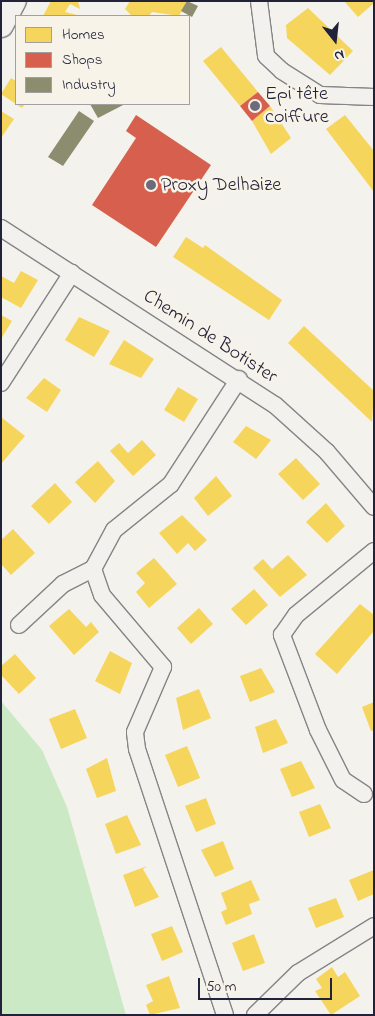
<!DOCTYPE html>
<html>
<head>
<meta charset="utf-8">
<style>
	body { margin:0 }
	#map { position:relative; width:375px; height:1016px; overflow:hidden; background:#f4f2ec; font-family:"Indie Flower",sans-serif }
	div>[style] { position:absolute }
	.green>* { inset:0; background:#cbe9c4 }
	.homes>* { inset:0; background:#f6d55c }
	.shops>* { inset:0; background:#d6604d }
	.industry>* { inset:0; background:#8c8c6e }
	.roads { filter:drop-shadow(1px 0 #858486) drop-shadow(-1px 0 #858486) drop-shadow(0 1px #858486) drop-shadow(0 -1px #858486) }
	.street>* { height:16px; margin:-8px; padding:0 8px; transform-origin:8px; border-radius:8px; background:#f2f1ed }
	.secondary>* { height:24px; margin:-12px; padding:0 12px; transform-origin:12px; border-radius:12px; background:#f2f1ed }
	.dots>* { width:14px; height:14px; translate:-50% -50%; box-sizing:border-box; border:2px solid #f7f3e8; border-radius:50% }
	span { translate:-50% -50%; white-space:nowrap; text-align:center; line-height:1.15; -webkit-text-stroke:5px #f7f3e8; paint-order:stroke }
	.poi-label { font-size:20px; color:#22223b }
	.left { translate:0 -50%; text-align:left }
	.street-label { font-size:20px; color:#22223b }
	.frame { position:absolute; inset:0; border:2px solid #22223b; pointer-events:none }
	.legend { position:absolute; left:15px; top:15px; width:175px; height:90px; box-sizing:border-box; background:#f7f3e8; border:1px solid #a29fa3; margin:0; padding:6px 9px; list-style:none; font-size:15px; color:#22223b }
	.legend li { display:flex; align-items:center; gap:10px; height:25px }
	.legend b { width:25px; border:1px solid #a29fa3 }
	.north { position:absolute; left:310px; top:15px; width:50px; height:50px; -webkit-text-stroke:4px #f7f3e8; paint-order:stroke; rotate:164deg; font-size:14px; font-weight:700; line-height:20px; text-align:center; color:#22223b }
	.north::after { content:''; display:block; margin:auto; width:18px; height:22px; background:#22223b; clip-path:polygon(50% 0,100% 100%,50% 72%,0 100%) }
	.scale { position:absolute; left:198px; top:978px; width:134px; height:22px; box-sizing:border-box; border:2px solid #22223b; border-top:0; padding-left:6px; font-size:15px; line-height:18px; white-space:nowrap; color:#22223b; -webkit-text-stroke:4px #f7f3e8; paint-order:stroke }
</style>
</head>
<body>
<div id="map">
	<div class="green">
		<div style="clip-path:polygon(1px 701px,42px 750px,67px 807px,126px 1015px,1px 1015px)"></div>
	</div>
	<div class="homes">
		<div style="clip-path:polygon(51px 1px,78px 1px,80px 9px,70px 4px,65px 12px,81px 16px,43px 16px)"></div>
		<div style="clip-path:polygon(130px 1px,187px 1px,179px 16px,152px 12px,149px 16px,132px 16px,125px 9px)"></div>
		<div style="clip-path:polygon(344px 1px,374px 1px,374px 3px,358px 17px)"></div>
		<div style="clip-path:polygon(308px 8px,353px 51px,330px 75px,287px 38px,286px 25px)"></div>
		<div style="clip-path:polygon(221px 47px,258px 92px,240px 106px,203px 61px)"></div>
		<div style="clip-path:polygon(11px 78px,16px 81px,16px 104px,25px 104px,22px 108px,1px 94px)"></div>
		<div style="clip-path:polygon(270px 106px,291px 138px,271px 154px,252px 121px)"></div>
		<div style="clip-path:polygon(1px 111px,14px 119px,1px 138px)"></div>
		<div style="clip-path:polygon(345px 115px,374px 151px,374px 192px,326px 129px)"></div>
		<div style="clip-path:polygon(186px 237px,203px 248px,205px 245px,282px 300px,269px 320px,173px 257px)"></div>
		<div style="clip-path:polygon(21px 271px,38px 280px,21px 308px,1px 297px,1px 276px,14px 283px)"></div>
		<div style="clip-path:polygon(1px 315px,12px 321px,1px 339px)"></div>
		<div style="clip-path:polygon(79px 317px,110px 331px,94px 357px,65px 340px)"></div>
		<div style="clip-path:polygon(304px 326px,374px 391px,372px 422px,288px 343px)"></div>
		<div style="clip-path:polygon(124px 340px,154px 359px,141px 378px,109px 364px)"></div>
		<div style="clip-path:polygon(44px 378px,61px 390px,47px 412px,26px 398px)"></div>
		<div style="clip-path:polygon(178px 387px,198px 399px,184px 422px,164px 410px)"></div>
		<div style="clip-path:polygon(1px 417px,25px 436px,1px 464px)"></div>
		<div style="clip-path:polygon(246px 426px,271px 440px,256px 459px,233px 442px)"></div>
		<div style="clip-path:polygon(142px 440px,156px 455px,133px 476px,110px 451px,119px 443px,128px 453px)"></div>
		<div style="clip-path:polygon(296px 458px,320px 484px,303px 500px,278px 474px)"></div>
		<div style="clip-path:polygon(98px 461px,115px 481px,95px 503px,75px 482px)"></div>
		<div style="clip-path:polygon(216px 476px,232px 496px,208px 516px,194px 498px)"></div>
		<div style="clip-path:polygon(55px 483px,72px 502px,49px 524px,31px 506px)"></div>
		<div style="clip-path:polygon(326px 503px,345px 526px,327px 543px,306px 522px)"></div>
		<div style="clip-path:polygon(182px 515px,207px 540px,195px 551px,188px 543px,177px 554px,159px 533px)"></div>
		<div style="clip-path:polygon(13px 529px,35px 553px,11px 575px,1px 564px,1px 540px)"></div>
		<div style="clip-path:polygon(288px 555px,307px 575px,280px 597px,253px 568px,263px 559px,272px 569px)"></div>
		<div style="clip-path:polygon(154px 558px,177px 584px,149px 608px,136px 592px,145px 583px,136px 573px)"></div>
		<div style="clip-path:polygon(254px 589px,268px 605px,246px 625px,231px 609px)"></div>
		<div style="clip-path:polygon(360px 604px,374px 615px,374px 631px,337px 674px,315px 654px)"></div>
		<div style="clip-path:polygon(199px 608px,213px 624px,191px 644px,177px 628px)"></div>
		<div style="clip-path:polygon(69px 609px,86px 627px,91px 622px,99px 632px,74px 655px,49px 626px)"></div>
		<div style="clip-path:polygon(110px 651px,132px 663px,120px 694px,95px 681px)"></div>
		<div style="clip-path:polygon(15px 654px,36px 678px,19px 694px,1px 675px,1px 666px)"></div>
		<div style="clip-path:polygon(261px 668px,275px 692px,250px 702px,240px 676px)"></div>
		<div style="clip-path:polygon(199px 689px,211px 718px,183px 730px,176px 698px)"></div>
		<div style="clip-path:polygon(374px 702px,374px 730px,371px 731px,362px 707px)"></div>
		<div style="clip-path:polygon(75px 709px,87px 738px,61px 749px,49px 719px)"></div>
		<div style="clip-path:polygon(276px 719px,288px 743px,263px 753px,255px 727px)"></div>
		<div style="clip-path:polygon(187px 746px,200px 778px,178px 787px,165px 755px)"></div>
		<div style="clip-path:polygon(107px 758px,116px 791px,97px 798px,86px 769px)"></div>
		<div style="clip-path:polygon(301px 761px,315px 788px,292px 797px,280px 769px)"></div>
		<div style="clip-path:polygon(206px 798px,216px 824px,196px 832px,185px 806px)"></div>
		<div style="clip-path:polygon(320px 804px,331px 828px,309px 837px,299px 812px)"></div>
		<div style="clip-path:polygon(127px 815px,141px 845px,116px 854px,105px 824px)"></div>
		<div style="clip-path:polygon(223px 841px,234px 869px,215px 877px,201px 850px)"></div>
		<div style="clip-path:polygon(147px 866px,143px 869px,159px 897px,135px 907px,123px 875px)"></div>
		<div style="clip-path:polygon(374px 870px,374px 894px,358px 901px,349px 880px)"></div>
		<div style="clip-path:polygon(251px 880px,260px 900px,249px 904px,252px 914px,226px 925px,221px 912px,227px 909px,221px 893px)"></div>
		<div style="clip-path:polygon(336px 898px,344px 917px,316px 928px,308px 908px)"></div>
		<div style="clip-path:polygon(172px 926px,183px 952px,162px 961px,151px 934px)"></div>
		<div style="clip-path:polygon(254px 934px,265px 963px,243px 971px,232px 943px)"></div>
		<div style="clip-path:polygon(332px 967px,338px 977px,345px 972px,360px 996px,331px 1015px,315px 991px,322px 988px,316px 979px)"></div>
		<div style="clip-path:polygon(169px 976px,180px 1008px,150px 1015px,146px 1005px,153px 1001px,146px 985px)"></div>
	</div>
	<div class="shops">
		<div style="clip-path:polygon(258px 92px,270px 106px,252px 121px,240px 106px)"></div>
		<div style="clip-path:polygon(136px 115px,211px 165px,156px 247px,92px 205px,136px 138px,126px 131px)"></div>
	</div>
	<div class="industry">
		<div style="clip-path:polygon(187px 1px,198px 6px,192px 17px,181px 11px)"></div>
		<div style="clip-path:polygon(90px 104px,125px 104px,98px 118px)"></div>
		<div style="clip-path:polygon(79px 111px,94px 121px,63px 166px,48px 157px)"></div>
	</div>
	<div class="roads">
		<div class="street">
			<div style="left:259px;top:1px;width:55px;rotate:82.7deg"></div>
			<div style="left:266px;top:56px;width:22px;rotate:43deg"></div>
			<div style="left:282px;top:71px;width:45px;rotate:32.3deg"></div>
			<div style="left:320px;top:95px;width:54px;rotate:2.1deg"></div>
			<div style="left:1px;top:228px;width:326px;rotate:32.9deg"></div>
			<div style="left:275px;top:405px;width:70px;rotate:42.1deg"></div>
			<div style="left:327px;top:452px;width:72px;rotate:49.5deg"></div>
			<div style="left:1px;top:383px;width:131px;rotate:-57.2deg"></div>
			<div style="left:19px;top:625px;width:60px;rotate:-43deg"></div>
			<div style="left:63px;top:584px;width:34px;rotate:-27deg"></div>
			<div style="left:364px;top:794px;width:25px;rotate:-146deg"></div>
			<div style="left:343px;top:780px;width:56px;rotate:-116.6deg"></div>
			<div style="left:318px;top:730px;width:102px;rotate:-110.8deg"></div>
			<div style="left:282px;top:635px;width:24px;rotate:-55deg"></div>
			<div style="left:296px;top:615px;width:101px;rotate:-39.4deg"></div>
			<div style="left:225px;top:1015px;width:280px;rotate:-108.3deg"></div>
			<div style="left:137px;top:749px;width:17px;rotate:-97deg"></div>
			<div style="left:135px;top:732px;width:71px;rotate:-66.7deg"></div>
			<div style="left:163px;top:667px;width:94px;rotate:-130.3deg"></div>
			<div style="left:102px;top:595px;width:28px;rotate:-109deg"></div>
			<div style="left:93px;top:569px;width:44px;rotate:-61.7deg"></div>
			<div style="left:114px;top:530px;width:73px;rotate:-38.9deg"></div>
			<div style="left:171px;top:484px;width:125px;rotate:-57.1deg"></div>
			<div style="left:255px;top:1015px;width:60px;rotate:-44.3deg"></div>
			<div style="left:298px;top:973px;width:89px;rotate:-31.7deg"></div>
		</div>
		<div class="secondary">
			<div style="left:1px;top:25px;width:27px;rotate:-62deg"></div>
		</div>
	</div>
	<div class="dots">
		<div style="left:255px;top:106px;background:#6c6b79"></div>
		<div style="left:151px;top:185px;background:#6c6b79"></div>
	</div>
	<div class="poi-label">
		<span class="left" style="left:265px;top:106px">Epi tête<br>coiffure</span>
		<span class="left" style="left:161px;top:185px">Proxy Delhaize</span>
	</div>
	<div class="street-label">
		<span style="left:210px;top:337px;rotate:33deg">Chemin de Botister</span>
	</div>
	<div class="frame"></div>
	<ul class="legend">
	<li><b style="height:14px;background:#f6d55c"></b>Homes</li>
	<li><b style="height:14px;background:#d6604d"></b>Shops</li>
	<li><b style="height:14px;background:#8c8c6e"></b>Industry</li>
	</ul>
	<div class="north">N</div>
	<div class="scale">50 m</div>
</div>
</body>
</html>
